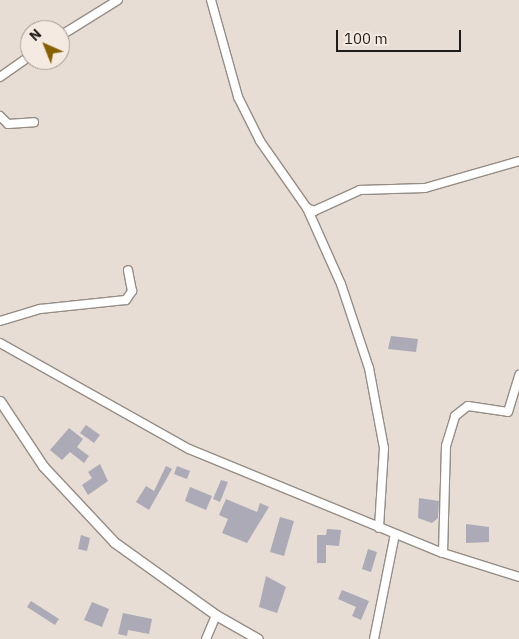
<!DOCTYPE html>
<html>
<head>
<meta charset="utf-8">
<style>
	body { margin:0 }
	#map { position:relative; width:519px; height:639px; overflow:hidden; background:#e7ddd5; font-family:"IBM Plex Sans",sans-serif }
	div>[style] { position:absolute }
	.building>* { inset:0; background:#abaab6 }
	.roads { filter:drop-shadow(1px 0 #968d85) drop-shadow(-1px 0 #968d85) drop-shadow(0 1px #968d85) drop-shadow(0 -1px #968d85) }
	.minor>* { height:8px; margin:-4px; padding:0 4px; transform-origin:4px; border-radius:4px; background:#fff }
	.tertiary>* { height:9px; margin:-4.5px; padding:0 4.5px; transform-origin:4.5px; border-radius:4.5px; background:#fff }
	span { translate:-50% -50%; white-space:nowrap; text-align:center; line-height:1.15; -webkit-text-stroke:4px #f5eae2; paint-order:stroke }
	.north { position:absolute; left:20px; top:20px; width:50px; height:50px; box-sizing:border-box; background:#f5eae2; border:1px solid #a09892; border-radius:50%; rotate:316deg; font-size:14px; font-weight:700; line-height:20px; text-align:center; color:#201c19 }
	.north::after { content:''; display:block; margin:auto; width:18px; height:22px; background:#886000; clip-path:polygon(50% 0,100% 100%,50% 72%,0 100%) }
	.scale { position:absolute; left:336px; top:30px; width:125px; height:22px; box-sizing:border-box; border:2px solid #201c19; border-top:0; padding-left:6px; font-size:15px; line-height:18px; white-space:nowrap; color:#201c19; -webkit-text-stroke:4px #f5eae2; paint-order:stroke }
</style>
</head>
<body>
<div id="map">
	<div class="building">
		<div style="clip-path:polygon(391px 336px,418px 339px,416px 352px,388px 349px)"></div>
		<div style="clip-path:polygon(86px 425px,100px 435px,94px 443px,80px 433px)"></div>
		<div style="clip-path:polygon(69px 428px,83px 439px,77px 447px,89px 456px,84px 463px,70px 452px,62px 460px,50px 450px)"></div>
		<div style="clip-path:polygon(100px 464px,108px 481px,88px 495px,82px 485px,92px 478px,88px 472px)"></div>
		<div style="clip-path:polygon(166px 466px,172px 469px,149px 510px,136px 502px,146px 486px,154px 491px)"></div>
		<div style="clip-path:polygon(177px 466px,190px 471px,187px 479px,174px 474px)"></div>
		<div style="clip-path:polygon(221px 480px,228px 482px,220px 502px,213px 499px)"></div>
		<div style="clip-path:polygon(190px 487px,212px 496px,206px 510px,185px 501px)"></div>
		<div style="clip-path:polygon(419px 498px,439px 501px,438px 518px,432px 523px,418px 518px)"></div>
		<div style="clip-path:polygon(226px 499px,257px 512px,260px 503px,269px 507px,247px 543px,222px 533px,228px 519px,219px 515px)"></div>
		<div style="clip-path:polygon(280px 517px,294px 521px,284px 556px,270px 552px)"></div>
		<div style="clip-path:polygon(466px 524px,489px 527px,489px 542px,466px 543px)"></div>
		<div style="clip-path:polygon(327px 529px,341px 530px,339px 546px,326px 545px,326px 563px,317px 563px,317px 535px,326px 535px)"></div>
		<div style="clip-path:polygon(81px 535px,90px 538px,87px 551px,78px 549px)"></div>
		<div style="clip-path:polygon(368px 549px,377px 552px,371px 572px,362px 569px)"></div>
		<div style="clip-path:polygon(266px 576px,286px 587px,277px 613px,259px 607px)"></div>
		<div style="clip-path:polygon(342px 590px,369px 601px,361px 620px,352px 616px,356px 607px,338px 599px)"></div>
		<div style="clip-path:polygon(31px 601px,59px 619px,55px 625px,27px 607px)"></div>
		<div style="clip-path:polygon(92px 602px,109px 609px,102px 627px,84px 620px)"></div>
		<div style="clip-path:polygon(123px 613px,152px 619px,149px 634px,128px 630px,127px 636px,118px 634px)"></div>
	</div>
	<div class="roads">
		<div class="minor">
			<div style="left:211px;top:0;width:101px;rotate:74.4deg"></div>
			<div style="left:238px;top:97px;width:49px;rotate:63.4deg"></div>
			<div style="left:260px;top:141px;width:82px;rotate:55deg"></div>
			<div style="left:307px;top:208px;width:8px;rotate:23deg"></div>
			<div style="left:314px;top:211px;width:51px;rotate:-24.5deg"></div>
			<div style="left:360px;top:190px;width:65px;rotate:-1.8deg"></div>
			<div style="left:425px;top:188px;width:98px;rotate:-16deg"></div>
			<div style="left:60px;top:36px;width:68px;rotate:-31.8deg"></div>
			<div style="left:0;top:77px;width:37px;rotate:-35deg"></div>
			<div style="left:0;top:116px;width:11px;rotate:45deg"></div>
			<div style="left:8px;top:124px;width:26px;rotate:-4deg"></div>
			<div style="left:307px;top:208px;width:83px;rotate:65.9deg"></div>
			<div style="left:341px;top:284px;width:89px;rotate:71.6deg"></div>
			<div style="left:369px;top:368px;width:81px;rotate:79.4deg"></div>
			<div style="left:384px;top:448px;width:80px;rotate:93.6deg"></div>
			<div style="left:0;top:321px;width:42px;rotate:-16.7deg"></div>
			<div style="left:40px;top:309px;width:86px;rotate:-6deg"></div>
			<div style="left:126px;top:300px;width:11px;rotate:-56deg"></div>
			<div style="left:132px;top:291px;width:21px;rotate:-101deg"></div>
			<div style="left:0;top:343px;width:217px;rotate:29.3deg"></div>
			<div style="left:189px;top:449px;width:274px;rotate:22.3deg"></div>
			<div style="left:443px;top:553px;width:80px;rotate:17.5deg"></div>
			<div style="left:443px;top:553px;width:107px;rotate:-88.4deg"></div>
			<div style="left:446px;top:446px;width:31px;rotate:-73deg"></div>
			<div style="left:455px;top:416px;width:16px;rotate:-38deg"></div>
			<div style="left:468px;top:406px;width:40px;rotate:8.5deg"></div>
			<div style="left:508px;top:412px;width:39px;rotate:-73deg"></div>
			<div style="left:206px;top:639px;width:26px;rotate:-67deg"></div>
			<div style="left:374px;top:639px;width:107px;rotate:-78.7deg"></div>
		</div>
		<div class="tertiary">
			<div style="left:0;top:401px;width:78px;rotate:56.5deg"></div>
			<div style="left:43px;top:466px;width:104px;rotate:46.9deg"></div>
			<div style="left:114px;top:542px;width:125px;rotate:35.6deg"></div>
			<div style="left:216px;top:615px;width:48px;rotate:29.7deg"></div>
		</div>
	</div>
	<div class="north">N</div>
	<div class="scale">100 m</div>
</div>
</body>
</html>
